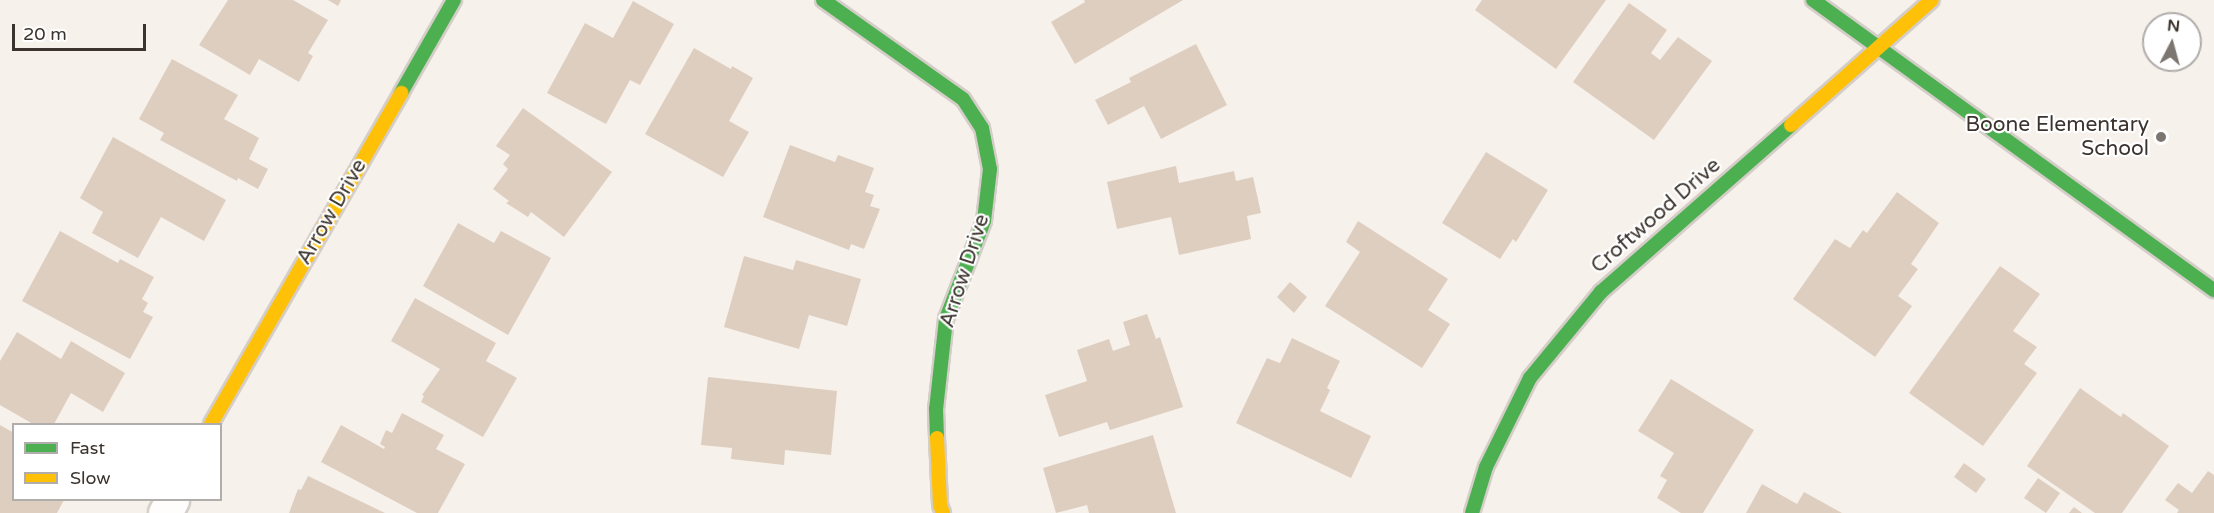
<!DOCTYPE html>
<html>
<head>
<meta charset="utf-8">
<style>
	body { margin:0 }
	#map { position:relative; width:2214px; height:513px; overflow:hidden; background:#f7f1eb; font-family:"Varela Round",sans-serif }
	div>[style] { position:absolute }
	.building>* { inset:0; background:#decec0 }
	.roads { filter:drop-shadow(2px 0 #d4cdc8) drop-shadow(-2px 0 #d4cdc8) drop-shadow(0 2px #d4cdc8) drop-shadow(0 -2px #d4cdc8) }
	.street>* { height:33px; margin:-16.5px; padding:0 16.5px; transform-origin:16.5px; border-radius:16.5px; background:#fefdfc }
	.fast>* { height:14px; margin:-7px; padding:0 7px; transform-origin:7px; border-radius:7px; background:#4caf50 }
	.slow>* { height:14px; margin:-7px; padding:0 7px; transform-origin:7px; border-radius:7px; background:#ffc107 }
	.dots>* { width:16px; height:16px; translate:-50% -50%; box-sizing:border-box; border:3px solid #fff; border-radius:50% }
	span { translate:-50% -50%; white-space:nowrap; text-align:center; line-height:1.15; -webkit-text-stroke:4.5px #fff; paint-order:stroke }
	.poi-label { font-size:21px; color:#3b332d }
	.right { translate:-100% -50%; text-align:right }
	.street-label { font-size:21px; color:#3b332d }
	.legend { position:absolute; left:12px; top:423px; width:210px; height:78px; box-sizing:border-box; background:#fff; border:2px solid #b1adab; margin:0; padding:8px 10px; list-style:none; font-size:18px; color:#3b332d }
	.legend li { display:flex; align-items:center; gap:12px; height:30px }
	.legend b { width:30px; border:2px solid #b1adab }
	.north { position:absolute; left:2142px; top:12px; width:60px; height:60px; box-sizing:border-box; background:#fff; border:2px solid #b1adab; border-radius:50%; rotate:6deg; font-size:16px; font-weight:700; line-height:24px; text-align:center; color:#3b332d }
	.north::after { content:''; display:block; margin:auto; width:21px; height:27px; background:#7d7670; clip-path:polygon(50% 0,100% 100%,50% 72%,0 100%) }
	.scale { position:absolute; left:12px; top:24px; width:134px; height:27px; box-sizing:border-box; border:3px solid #3b332d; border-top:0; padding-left:8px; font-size:18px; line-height:21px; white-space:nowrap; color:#3b332d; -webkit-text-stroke:4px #fff; paint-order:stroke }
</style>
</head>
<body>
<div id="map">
	<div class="building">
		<div style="clip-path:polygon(228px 0,293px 0,328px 20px,308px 53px,313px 56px,299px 82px,259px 59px,250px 75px,199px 45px)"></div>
		<div style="clip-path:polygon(328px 0,341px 0,338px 6px)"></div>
		<div style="clip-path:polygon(1084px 0,1183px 0,1075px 64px,1051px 22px,1085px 2px)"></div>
		<div style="clip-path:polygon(1482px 0,1606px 0,1556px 69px,1475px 10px)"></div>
		<div style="clip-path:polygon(633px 1px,674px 24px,640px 85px,630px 80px,606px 124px,547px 93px,585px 23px,613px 38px)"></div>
		<div style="clip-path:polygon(1629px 3px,1667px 30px,1651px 53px,1660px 60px,1678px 37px,1712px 61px,1654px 140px,1573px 82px)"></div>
		<div style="clip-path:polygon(1196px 44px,1227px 105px,1161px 139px,1144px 106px,1108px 125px,1095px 100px,1131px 82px,1129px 78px)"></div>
		<div style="clip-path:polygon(694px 48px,731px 69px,732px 66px,753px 78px,729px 121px,749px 132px,723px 177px,645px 134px)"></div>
		<div style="clip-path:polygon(172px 59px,238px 95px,224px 119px,259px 138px,249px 159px,268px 169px,258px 189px,238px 178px,237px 181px,160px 140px,164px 133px,139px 119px)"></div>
		<div style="clip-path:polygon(523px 108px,612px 172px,564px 237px,531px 212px,528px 217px,506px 203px,509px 201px,493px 189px,508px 169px,503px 164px,510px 155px,496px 146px)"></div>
		<div style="clip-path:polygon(113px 137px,226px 200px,204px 241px,161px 217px,138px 258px,92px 233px,103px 212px,80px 198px)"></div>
		<div style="clip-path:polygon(790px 145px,835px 162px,838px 155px,874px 168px,865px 192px,874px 195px,870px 206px,880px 209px,864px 249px,851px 244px,849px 250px,763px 217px)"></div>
		<div style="clip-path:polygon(1486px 152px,1548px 190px,1516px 242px,1513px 239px,1500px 259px,1442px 223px)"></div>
		<div style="clip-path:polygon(1176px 166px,1179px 183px,1234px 171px,1236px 181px,1253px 177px,1261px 213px,1247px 216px,1251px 239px,1179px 255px,1171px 217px,1117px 229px,1107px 182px)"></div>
		<div style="clip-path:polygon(1897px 192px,1939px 223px,1911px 264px,1918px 269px,1898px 296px,1912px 306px,1875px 357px,1793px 299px,1835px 239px,1850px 248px,1863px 230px,1867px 233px)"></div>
		<div style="clip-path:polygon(1358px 221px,1448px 279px,1428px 310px,1450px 324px,1422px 368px,1325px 306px,1360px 252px,1346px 242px)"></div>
		<div style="clip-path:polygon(458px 223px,494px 243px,501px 231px,551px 258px,508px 335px,423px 286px)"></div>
		<div style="clip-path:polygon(60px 231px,118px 263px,120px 259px,154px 277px,142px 299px,148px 303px,143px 312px,153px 317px,130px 359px,22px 301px)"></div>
		<div style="clip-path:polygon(744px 256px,793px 270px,796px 260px,861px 279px,847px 326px,809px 315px,799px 349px,724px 327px)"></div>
		<div style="clip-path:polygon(2000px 266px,2040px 294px,2013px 331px,2037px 347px,2024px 364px,2037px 373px,1983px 446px,1909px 393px)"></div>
		<div style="clip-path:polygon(1290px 282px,1307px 297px,1294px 313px,1277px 297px)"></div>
		<div style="clip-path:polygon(415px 298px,496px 343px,486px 361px,517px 378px,483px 437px,421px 402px,424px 396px,422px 395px,440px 369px,391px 341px)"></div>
		<div style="clip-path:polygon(1147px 314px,1156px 339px,1160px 337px,1183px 407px,1110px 430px,1107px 422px,1059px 437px,1045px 395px,1087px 381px,1077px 350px,1109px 339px,1113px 351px,1130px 345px,1123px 322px)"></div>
		<div style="clip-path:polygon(17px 332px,61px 359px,71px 341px,125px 373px,103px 412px,71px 393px,54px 424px,33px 424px,0 405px,0 361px)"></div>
		<div style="clip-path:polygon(1292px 338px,1340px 361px,1327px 388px,1330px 390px,1320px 411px,1371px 436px,1351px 478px,1236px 423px,1267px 358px,1280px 363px)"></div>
		<div style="clip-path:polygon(708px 377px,837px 391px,831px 455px,785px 450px,784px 465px,731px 459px,732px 448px,701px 445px)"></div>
		<div style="clip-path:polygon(1671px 379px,1754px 430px,1703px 513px,1681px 513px,1657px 498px,1667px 480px,1660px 476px,1674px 453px,1638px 431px)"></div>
		<div style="clip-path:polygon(2080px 388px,2121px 417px,2123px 413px,2169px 446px,2122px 513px,2095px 513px,2027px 466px)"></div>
		<div style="clip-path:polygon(402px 413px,444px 435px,436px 449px,465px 464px,438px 513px,417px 513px,321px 462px,341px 425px,384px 449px,385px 447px,380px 444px,386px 430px,392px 433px)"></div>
		<div style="clip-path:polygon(0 425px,14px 433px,14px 500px,64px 500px,57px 513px,0 513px)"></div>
		<div style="clip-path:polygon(1153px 435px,1176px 513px,1089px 513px,1087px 505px,1056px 513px,1043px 468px)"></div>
		<div style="clip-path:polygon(1964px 463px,1986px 479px,1976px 493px,1954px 477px)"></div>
		<div style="clip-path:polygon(2208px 471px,2214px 475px,2214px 513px,2177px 513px,2179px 510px,2165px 500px,2178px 483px,2192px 493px)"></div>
		<div style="clip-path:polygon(308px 476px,385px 513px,289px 513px,298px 489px,301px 490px)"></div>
		<div style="clip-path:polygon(2038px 478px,2060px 493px,2046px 513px,2024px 498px)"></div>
		<div style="clip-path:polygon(1762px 484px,1797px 504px,1804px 492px,1842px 513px,1746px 513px)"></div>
		<div style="clip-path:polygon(2074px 507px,2082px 513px,2069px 513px)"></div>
	</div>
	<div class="roads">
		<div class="street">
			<div style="left:165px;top:513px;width:15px;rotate:-62deg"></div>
		</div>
		<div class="fast">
			<div style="left:823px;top:0;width:171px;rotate:35.3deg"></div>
			<div style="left:963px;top:99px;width:35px;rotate:57deg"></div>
			<div style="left:982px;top:128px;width:42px;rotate:79deg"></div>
			<div style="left:990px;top:169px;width:52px;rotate:96.6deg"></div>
			<div style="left:984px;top:221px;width:105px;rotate:111.2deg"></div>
			<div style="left:946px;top:319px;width:91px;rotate:96.3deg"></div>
			<div style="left:936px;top:409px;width:29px;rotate:88deg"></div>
			<div style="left:1813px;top:0;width:495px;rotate:35.9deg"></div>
			<div style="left:401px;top:93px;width:107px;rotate:-60.3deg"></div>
			<div style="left:1472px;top:513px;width:48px;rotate:-73.1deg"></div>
			<div style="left:1486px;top:467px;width:99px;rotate:-63.7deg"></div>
			<div style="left:1530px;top:378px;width:112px;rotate:-50.5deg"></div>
			<div style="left:1601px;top:292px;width:253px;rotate:-41.3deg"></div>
		</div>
		<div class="slow">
			<div style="left:1791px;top:125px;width:188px;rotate:-41.6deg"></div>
			<div style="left:211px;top:424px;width:382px;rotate:-60.1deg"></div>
			<div style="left:937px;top:438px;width:67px;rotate:87.4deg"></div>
			<div style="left:940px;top:505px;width:9px;rotate:69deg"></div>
		</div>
	</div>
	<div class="dots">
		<div style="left:2161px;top:137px;background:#7d7670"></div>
	</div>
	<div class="poi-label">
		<span class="right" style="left:2149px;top:137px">Boone Elementary<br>School</span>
	</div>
	<div class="street-label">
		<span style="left:332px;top:212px;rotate:-60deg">Arrow Drive</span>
		<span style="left:1656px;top:216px;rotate:-41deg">Croftwood Drive</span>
		<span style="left:965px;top:271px;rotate:-72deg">Arrow Drive</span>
	</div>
	<ul class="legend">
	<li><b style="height:8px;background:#4caf50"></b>Fast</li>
	<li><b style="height:8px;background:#ffc107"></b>Slow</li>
	</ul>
	<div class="north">N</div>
	<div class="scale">20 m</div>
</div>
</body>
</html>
